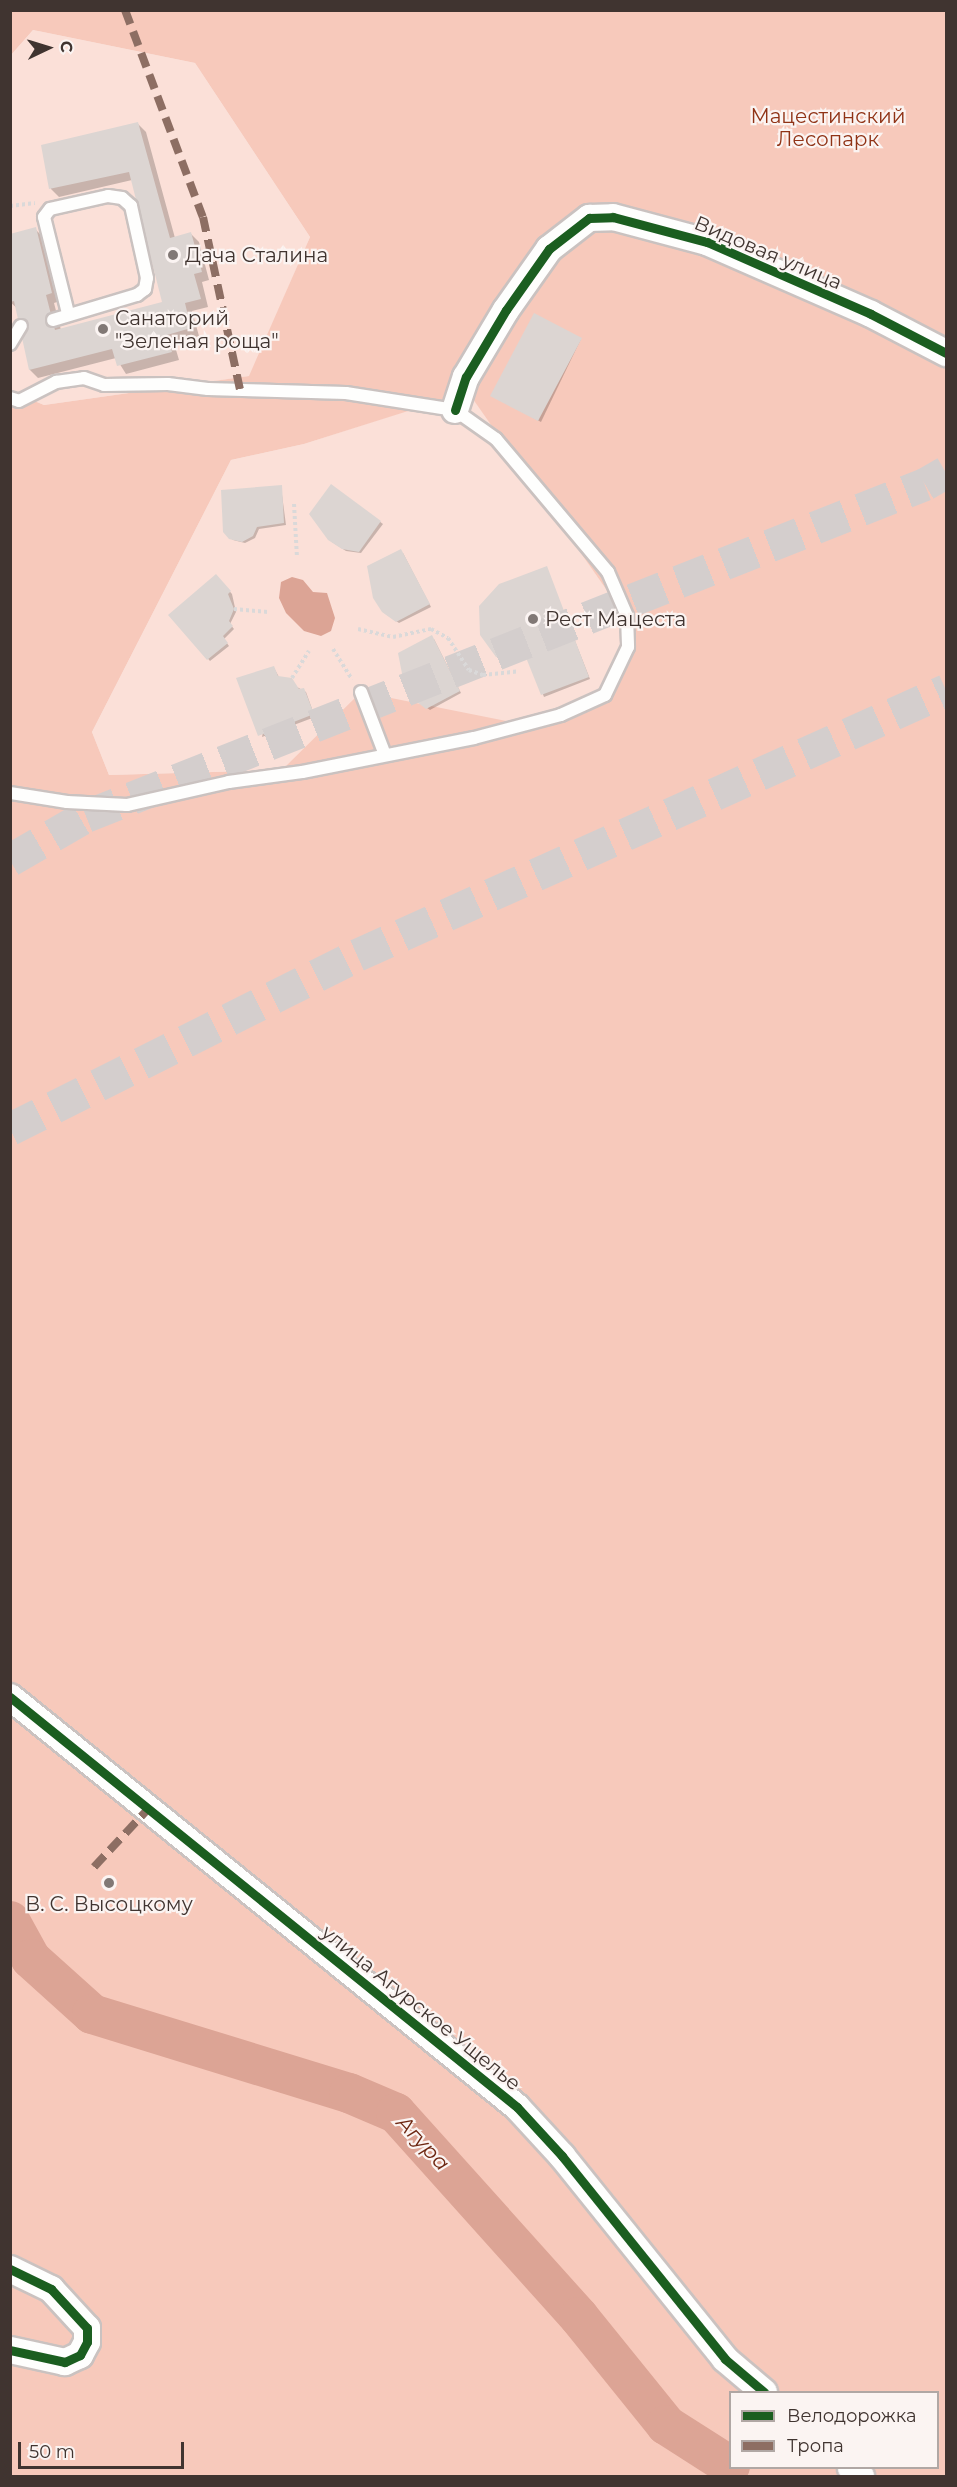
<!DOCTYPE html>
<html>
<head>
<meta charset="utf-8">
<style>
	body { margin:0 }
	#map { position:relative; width:957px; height:2487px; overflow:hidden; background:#f9f5f4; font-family:Montserrat,sans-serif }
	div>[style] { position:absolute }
	.green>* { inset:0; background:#fbe0d8 }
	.forest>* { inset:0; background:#f7c9bb }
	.water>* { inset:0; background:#dca495 }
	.shadow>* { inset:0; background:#0003 }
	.river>* { height:40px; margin:-20px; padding:0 20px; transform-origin:20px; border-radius:20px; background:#dca495 }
	.building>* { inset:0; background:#dcd5d2 }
	.trunk-tunnel>* { height:33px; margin-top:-16.5px; transform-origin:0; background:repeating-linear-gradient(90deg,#d4cecd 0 33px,transparent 0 49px) }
	.path>* { height:4px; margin-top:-2px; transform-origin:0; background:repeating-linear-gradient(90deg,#dad9d9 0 3px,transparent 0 6px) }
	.roads { filter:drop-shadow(2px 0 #cac2c0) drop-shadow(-2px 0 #cac2c0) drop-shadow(0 2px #cac2c0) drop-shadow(0 -2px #cac2c0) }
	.service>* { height:12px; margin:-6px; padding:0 6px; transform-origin:6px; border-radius:6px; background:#fefefd }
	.minor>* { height:26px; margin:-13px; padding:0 13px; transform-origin:13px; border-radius:13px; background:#fefefd }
	.quiet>* { height:8px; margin-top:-4px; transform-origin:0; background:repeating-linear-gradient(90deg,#8d6e63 0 15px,transparent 0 23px) }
	.cycleway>* { height:9px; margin:-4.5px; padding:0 4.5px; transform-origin:4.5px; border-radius:4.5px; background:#1b5e20 }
	.dots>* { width:16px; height:16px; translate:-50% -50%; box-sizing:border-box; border:3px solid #fbf4f2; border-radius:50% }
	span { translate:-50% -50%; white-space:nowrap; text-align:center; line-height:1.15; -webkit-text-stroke:4.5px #fbf4f2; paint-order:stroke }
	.park-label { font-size:20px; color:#903316 }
	.street-label { font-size:20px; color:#403430 }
	.poi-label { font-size:20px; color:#403430 }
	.left { translate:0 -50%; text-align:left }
	.water-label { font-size:21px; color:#6e2712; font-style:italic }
	.frame { position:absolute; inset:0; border:12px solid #403430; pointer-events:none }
	.legend { position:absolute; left:729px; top:2391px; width:210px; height:78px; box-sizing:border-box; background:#fbf4f2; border:2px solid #b0a7a4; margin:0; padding:8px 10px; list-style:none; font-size:18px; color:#403430 }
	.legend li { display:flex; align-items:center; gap:12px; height:30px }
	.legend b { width:30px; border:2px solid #b0a7a4 }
	.north { position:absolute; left:18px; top:18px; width:60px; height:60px; -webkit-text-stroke:4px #fbf4f2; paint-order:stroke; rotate:86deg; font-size:16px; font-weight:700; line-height:24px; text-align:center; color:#403430 }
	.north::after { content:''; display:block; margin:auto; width:21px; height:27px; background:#403430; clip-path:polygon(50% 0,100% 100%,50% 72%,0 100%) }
	.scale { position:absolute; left:18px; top:2442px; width:166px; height:27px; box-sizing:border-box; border:3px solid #403430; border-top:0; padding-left:8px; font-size:18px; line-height:21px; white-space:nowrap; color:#403430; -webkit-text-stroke:4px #fbf4f2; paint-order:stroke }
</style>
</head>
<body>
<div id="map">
	<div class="green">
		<div style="clip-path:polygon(33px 30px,195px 63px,310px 237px,250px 376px,44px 405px,11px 391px,11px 55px)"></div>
		<div style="clip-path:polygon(468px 391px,622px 612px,627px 638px,600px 702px,526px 725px,282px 770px,109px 775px,92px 732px,231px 460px,304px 444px)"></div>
	</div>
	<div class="forest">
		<div style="clip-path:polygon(evenodd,11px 10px,946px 11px,946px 2476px,11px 2476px,11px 391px,44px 405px,249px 376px,310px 237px,195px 63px,33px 30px,11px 55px,11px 10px,468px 392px,622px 612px,627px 638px,600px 702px,526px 725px,361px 692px,282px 770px,109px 775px,92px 732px,231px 460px,304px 444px,468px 392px,11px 10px,730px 2392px,938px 2392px,938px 2468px,730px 2468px,730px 2392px)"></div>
	</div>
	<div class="water">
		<div style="clip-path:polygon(292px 577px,303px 580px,313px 592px,327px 593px,335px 618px,331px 631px,321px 636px,304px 631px,286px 613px,279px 598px,281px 582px)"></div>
	</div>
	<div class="shadow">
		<div style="clip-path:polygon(138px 124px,146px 132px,175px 238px,191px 234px,199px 242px,209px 280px,202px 282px,208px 307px,192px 311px,199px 336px,174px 343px,179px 360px,126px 374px,116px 358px,38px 378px,30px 370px,18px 309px,10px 302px,10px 235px,35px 229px,43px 237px,60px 301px,54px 303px,61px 330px,164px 304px,132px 180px,59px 197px,51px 189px,42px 146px)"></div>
		<div style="clip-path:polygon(581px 339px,541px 422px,494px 397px)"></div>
		<div style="clip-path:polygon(332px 486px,383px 524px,361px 553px,346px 551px,332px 542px)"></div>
		<div style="clip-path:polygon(281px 487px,286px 525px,259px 529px,255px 538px,245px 543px,233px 540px,225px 531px)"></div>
		<div style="clip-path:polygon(403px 553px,431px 607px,399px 623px,386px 614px)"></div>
		<div style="clip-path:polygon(546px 567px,590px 679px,544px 697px,528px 657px,497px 656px)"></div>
		<div style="clip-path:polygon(216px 576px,232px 594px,236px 612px,230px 624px,234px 629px,224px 639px,229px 646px,210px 661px,170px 616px)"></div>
		<div style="clip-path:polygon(434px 639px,461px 693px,430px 710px,416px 700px)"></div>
		<div style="clip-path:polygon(274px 668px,279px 677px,306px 692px,315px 717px,262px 737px)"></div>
	</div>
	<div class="river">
		<div style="left:10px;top:1921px;width:43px;rotate:61.1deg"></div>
		<div style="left:31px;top:1959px;width:82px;rotate:42deg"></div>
		<div style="left:92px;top:2014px;width:269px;rotate:17.1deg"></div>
		<div style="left:349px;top:2093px;width:51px;rotate:23.1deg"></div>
		<div style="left:396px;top:2113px;width:274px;rotate:48.1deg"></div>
		<div style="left:579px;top:2317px;width:139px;rotate:51.1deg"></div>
		<div style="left:666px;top:2425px;width:76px;rotate:32.6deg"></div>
	</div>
	<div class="building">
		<div style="clip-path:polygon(138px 122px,170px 238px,191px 232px,202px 272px,194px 274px,201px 299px,185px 303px,191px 328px,167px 335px,172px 352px,117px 366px,112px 349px,29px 370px,14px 301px,10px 302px,10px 234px,36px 227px,52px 293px,46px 295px,55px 330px,162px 302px,129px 172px,49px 189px,41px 145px)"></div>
		<div style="clip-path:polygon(534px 313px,582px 338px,538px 421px,490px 396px)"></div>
		<div style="clip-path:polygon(331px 484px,381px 521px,359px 552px,342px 549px,328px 540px,309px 514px)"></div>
		<div style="clip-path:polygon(282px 485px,284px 523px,257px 527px,253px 536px,242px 542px,229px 539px,223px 532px,221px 490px)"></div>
		<div style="clip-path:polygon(401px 549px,430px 604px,396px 622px,382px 612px,373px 598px,367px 566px)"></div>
		<div style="clip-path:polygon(547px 566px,589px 677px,541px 695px,525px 655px,496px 657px,480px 635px,479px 606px,499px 584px)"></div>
		<div style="clip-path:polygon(216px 574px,231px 591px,228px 594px,234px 609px,229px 621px,233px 626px,223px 636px,228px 643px,207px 660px,168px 615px)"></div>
		<div style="clip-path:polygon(432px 635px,460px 691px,426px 709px,412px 698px,404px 684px,398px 653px)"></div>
		<div style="clip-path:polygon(274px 666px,278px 676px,292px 678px,299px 689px,304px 688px,314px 714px,258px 736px,236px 678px)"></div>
	</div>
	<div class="trunk-tunnel">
		<div style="left:10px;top:860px;width:88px;rotate:-30.1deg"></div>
		<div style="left:86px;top:816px;width:902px;rotate:-21.59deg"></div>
		<div style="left:925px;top:484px;width:24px;rotate:-30deg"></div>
		<div style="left:10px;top:1129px;width:388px;rotate:-26.6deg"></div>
		<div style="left:357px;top:955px;width:646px;rotate:-24.22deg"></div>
	</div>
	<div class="path">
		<div style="left:10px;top:206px;width:25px;rotate:-7deg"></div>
		<div style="left:294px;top:504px;width:53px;rotate:86.8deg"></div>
		<div style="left:234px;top:609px;width:34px;rotate:5deg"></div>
		<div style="left:358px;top:629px;width:36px;rotate:13deg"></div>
		<div style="left:393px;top:637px;width:39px;rotate:-12deg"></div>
		<div style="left:431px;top:629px;width:19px;rotate:28deg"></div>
		<div style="left:448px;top:638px;width:38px;rotate:57deg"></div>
		<div style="left:469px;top:670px;width:15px;rotate:20deg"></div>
		<div style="left:483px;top:675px;width:36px;rotate:-6deg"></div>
		<div style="left:333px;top:649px;width:36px;rotate:58deg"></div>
		<div style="left:292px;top:678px;width:32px;rotate:-58deg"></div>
	</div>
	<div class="roads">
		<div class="service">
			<div style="left:53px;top:320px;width:88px;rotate:-16.6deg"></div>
			<div style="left:137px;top:295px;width:10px;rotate:-37deg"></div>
			<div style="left:145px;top:289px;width:11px;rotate:-80deg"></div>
			<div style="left:147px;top:278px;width:74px;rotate:-102.5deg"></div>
			<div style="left:131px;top:206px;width:12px;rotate:-138deg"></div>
			<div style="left:122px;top:198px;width:14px;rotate:-172deg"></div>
			<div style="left:108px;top:196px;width:59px;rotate:167.4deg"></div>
			<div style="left:50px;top:209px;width:10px;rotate:127deg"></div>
			<div style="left:44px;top:217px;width:99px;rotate:76deg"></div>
			<div style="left:10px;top:344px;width:21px;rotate:-59deg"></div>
			<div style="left:10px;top:398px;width:9px;rotate:18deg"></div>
			<div style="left:19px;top:401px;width:42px;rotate:-27.2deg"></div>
			<div style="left:56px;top:382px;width:28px;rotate:-8deg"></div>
			<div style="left:84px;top:378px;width:21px;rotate:19deg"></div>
			<div style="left:104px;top:385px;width:64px;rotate:-0.9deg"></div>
			<div style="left:168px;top:384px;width:40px;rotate:7.1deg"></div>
			<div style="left:208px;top:389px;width:138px;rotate:1.7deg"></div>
			<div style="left:346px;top:393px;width:110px;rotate:8.9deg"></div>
			<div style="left:455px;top:410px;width:50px;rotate:35.3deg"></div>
			<div style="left:496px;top:439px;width:174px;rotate:49.9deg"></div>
			<div style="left:608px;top:572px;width:48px;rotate:66.6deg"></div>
			<div style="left:627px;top:616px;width:31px;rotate:88deg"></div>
			<div style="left:628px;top:647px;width:53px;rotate:115.6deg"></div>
			<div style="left:605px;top:695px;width:48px;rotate:155.6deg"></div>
			<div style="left:561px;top:715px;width:90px;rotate:165.2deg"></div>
			<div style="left:474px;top:738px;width:175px;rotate:168.8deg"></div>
			<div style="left:302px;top:772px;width:74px;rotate:172.2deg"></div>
			<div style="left:229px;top:782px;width:105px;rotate:167.3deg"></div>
			<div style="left:127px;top:805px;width:60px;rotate:-177.1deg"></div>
			<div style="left:67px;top:802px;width:58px;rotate:-171deg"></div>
			<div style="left:361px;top:692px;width:67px;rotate:69.1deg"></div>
		</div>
		<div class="minor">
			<div style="left:455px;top:410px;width:35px;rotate:-72deg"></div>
			<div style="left:466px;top:377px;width:78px;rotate:-59.2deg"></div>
			<div style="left:506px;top:310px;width:75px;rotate:-54.8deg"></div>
			<div style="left:549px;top:249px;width:51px;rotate:-37.8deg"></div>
			<div style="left:589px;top:218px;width:24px;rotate:-2deg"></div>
			<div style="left:613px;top:217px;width:97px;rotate:14.9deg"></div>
			<div style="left:707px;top:242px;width:179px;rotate:23.7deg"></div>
			<div style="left:871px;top:314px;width:85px;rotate:27.5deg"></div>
			<div style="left:10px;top:1697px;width:652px;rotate:38.96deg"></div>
			<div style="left:517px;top:2107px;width:67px;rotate:47.4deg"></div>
			<div style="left:562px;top:2156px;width:260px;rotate:51.2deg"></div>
			<div style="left:725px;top:2359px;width:51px;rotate:40.2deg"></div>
			<div style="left:10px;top:2269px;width:46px;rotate:26deg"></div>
			<div style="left:51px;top:2289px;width:53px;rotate:47.3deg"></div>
			<div style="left:87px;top:2328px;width:14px;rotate:90deg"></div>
			<div style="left:87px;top:2342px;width:15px;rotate:118deg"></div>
			<div style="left:80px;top:2355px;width:17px;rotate:155deg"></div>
			<div style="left:65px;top:2362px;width:56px;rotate:-167.7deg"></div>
			<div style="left:851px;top:2468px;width:13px;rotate:39deg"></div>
		</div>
	</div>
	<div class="quiet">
		<div style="left:125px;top:10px;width:221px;rotate:69.4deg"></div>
		<div style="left:203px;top:217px;width:176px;rotate:77.9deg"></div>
		<div style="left:94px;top:1867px;width:82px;rotate:-47deg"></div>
	</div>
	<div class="cycleway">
		<div style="left:455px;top:410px;width:35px;rotate:-72deg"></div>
		<div style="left:466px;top:377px;width:78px;rotate:-59.2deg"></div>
		<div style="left:506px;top:310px;width:75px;rotate:-54.8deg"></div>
		<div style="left:549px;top:249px;width:51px;rotate:-37.8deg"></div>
		<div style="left:589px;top:218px;width:24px;rotate:-2deg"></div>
		<div style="left:613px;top:217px;width:97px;rotate:14.9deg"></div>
		<div style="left:707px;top:242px;width:179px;rotate:23.7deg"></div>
		<div style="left:871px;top:314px;width:85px;rotate:27.5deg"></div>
		<div style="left:10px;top:1697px;width:652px;rotate:38.96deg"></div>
		<div style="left:517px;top:2107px;width:67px;rotate:47.4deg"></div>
		<div style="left:562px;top:2156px;width:260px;rotate:51.2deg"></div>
		<div style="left:725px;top:2359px;width:51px;rotate:40.2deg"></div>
		<div style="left:10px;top:2269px;width:46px;rotate:26deg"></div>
		<div style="left:51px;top:2289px;width:53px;rotate:47.3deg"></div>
		<div style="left:87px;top:2328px;width:14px;rotate:90deg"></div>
		<div style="left:87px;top:2342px;width:15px;rotate:118deg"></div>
		<div style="left:80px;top:2355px;width:17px;rotate:155deg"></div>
		<div style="left:65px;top:2362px;width:56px;rotate:-167.7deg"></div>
	</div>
	<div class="dots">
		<div style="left:173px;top:255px;background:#817875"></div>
		<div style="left:103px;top:329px;background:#817875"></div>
		<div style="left:533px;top:619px;background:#817875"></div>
		<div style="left:109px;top:1883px;background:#817875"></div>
	</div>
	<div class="park-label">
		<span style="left:828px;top:128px">Мацестинский<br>Лесопарк</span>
	</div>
	<div class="street-label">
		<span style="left:768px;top:253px;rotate:23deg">Видовая улица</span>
		<span style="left:421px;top:2008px;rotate:39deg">улица Агурское Ущелье</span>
	</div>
	<div class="poi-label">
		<span class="left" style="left:185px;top:255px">Дача Сталина</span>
		<span class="left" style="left:115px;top:330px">Санаторий<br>"Зеленая роща"</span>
		<span class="left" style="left:545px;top:619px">Рест Мацеста</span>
		<span style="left:109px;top:1904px">В. С. Высоцкому</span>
	</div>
	<div class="water-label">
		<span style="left:423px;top:2143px;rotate:47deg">Агура</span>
	</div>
	<div class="frame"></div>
	<ul class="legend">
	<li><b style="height:8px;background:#1b5e20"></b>Велодорожка</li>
	<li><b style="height:8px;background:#8d6e63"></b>Тропа</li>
	</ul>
	<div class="north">С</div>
	<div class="scale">50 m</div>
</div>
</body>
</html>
